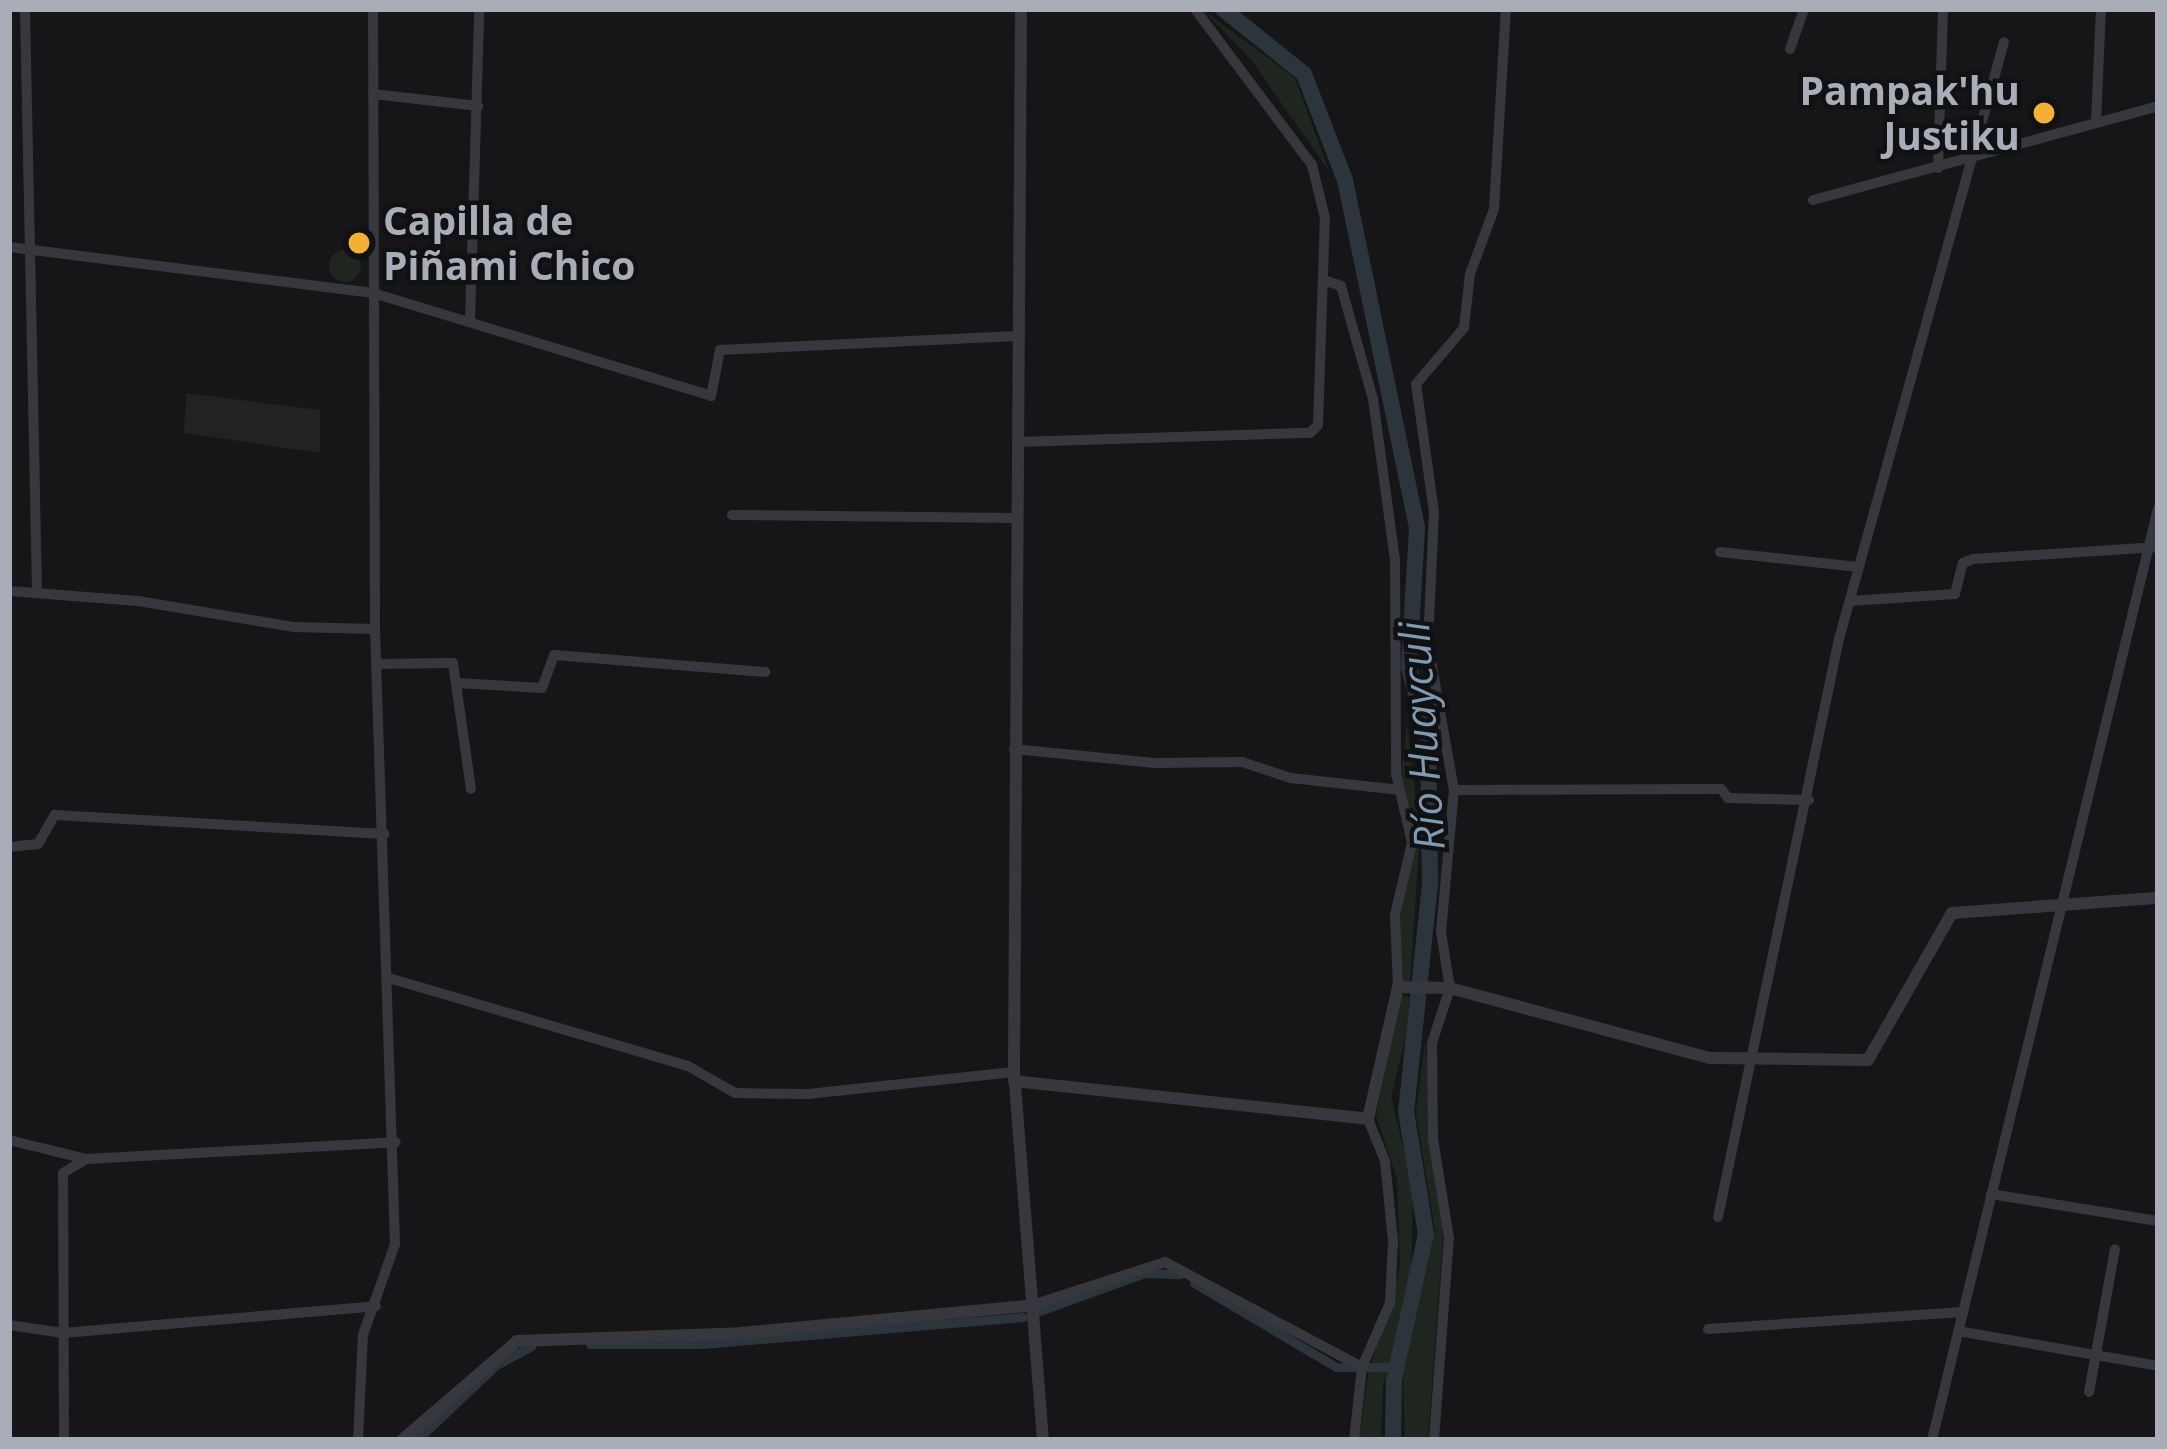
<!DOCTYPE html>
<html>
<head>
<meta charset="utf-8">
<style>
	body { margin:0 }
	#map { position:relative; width:2167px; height:1449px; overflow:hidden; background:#161618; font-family:"Open Sans",sans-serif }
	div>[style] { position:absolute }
	.built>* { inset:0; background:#222225 }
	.green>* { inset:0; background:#1e261f }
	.round { border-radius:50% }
	.canal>* { height:9px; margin:-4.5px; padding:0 4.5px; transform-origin:4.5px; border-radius:4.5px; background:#2c353c }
	.river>* { height:16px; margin:-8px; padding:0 8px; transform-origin:8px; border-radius:8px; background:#2c353c }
	.minor>* { height:10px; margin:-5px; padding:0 5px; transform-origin:5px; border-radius:5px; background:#37383d }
	.tertiary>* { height:12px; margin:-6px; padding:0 6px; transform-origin:6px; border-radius:6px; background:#37383d }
	.dots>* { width:33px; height:33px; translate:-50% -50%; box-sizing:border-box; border:6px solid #111113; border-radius:50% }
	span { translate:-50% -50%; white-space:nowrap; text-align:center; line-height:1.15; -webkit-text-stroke:9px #111113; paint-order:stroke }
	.poi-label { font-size:39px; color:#a8adb8; font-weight:700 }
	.right { translate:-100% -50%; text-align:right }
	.left { translate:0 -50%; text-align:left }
	.water-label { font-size:42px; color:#7f9bb3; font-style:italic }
	.frame { position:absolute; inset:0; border:12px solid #a8adb8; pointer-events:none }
</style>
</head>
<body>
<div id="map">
	<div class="built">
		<div style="clip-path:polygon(186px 393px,320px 410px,320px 453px,184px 433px)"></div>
	</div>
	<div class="green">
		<div style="clip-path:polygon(1202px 9px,1295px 78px,1329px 171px,1252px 61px)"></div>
		<div class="round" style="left:329px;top:250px;width:32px;height:32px"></div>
		<div style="clip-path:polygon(1407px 723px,1420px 833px,1410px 983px,1403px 982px,1399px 915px,1416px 842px,1401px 773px)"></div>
		<div style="clip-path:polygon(1401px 996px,1409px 997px,1408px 1027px,1391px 1097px,1413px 1187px,1411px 1285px,1383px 1386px,1381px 1440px,1359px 1440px,1369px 1370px,1400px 1268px,1397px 1179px,1376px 1115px)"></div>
		<div style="clip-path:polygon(1425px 1041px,1443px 1236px,1428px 1440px,1405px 1440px,1403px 1375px,1435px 1232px,1416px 1113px)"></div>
	</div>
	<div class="canal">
		<div style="left:1194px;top:1283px;width:165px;rotate:30.6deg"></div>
		<div style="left:1336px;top:1367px;width:62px"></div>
		<div style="left:1037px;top:1312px;width:115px;rotate:-19.9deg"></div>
		<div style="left:1145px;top:1273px;width:35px;rotate:2deg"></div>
		<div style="left:590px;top:1344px;width:112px"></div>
		<div style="left:702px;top:1344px;width:322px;rotate:-4.8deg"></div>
		<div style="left:417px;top:1440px;width:109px;rotate:-43.5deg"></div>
		<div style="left:496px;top:1365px;width:40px;rotate:-28deg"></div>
	</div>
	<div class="river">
		<div style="left:1223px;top:9px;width:104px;rotate:38.7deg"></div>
		<div style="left:1304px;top:74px;width:114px;rotate:68.9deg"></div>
		<div style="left:1345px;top:180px;width:355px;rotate:78.3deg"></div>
		<div style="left:1417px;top:528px;width:139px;rotate:93.3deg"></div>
		<div style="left:1409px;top:667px;width:75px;rotate:75.4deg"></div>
		<div style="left:1428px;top:740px;width:144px;rotate:89.2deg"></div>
		<div style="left:1430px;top:884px;width:228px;rotate:96deg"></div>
		<div style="left:1406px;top:1111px;width:125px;rotate:80.8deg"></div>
		<div style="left:1426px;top:1234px;width:149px;rotate:102.4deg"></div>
		<div style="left:1394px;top:1380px;width:60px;rotate:91deg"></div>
	</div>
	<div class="minor">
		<div style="left:25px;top:9px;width:583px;rotate:88.82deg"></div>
		<div style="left:1790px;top:49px;width:42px;rotate:-70.7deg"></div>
		<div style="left:373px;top:94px;width:106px;rotate:6.5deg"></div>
		<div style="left:2096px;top:123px;width:114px;rotate:-87.5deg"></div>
		<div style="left:1938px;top:168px;width:159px;rotate:-88.2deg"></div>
		<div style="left:1813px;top:200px;width:358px;rotate:-15.2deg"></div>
		<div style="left:9px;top:247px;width:367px;rotate:7.2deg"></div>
		<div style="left:373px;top:293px;width:353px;rotate:16.9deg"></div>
		<div style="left:711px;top:396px;width:47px;rotate:-78.9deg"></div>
		<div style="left:720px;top:350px;width:297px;rotate:-2.7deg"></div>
		<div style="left:1323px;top:280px;width:19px;rotate:18deg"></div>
		<div style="left:1341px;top:286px;width:117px;rotate:74.2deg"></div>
		<div style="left:1373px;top:399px;width:162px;rotate:82.2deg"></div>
		<div style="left:1395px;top:560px;width:214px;rotate:89.7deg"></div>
		<div style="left:1396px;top:774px;width:71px;rotate:76.9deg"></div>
		<div style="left:1412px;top:843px;width:74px;rotate:103.3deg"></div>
		<div style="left:1395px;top:915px;width:72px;rotate:87.6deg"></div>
		<div style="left:470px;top:321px;width:308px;rotate:-88.3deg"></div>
		<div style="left:1017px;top:442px;width:293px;rotate:-1.8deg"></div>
		<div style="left:1310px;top:433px;width:11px;rotate:-45deg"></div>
		<div style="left:1318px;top:425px;width:207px;rotate:-88.1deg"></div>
		<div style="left:1325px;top:218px;width:55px;rotate:-103.8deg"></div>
		<div style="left:1312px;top:165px;width:195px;rotate:-126.9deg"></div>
		<div style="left:732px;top:515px;width:281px;rotate:0.6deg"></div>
		<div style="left:1720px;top:552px;width:139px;rotate:6.2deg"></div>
		<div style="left:9px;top:591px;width:129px;rotate:4.4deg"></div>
		<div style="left:138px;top:601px;width:157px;rotate:9.5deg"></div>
		<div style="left:293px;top:627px;width:82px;rotate:1.4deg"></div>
		<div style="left:1850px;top:601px;width:105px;rotate:-3.8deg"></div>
		<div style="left:1955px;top:594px;width:32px;rotate:-76deg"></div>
		<div style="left:1963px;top:563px;width:11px;rotate:-22deg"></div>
		<div style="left:1973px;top:559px;width:185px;rotate:-3.7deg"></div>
		<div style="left:376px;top:664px;width:77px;rotate:-0.7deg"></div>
		<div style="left:453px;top:663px;width:127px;rotate:81.9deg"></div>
		<div style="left:456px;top:683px;width:86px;rotate:3.3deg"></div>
		<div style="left:542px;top:688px;width:35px;rotate:-70deg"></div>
		<div style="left:554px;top:655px;width:212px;rotate:4.6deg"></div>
		<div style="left:1014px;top:749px;width:141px;rotate:5.7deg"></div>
		<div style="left:1154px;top:763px;width:88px;rotate:-0.7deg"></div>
		<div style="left:1242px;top:762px;width:52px;rotate:18.1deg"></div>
		<div style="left:1291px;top:778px;width:110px;rotate:6.3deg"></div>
		<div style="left:1454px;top:790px;width:267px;rotate:-0.2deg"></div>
		<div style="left:1721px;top:789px;width:11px;rotate:52deg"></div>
		<div style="left:1728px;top:798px;width:81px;rotate:1.4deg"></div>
		<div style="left:9px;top:847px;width:29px;rotate:-6deg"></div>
		<div style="left:38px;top:844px;width:34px;rotate:-60deg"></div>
		<div style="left:55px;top:815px;width:330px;rotate:3.3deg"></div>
		<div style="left:389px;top:978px;width:312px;rotate:16.4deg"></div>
		<div style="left:688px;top:1066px;width:54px;rotate:29.9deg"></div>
		<div style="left:735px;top:1093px;width:73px;rotate:0.8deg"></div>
		<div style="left:808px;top:1094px;width:207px;rotate:-6.1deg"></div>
		<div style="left:9px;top:1140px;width:79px;rotate:13.9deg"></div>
		<div style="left:86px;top:1159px;width:310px;rotate:-3.1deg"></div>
		<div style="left:1991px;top:1194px;width:169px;rotate:9.2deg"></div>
		<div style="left:1718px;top:1217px;width:591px;rotate:-78.18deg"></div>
		<div style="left:1839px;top:639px;width:619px;rotate:-74.55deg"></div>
		<div style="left:1029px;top:1306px;width:143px;rotate:-17.9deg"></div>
		<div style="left:1165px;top:1262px;width:223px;rotate:28.1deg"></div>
		<div style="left:9px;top:1325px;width:55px;rotate:8.4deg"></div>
		<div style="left:63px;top:1333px;width:314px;rotate:-4.9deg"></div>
		<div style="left:1708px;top:1329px;width:256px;rotate:-3.8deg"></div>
		<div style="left:1958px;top:1331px;width:203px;rotate:9.9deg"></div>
		<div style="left:2089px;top:1392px;width:145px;rotate:-79.7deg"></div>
		<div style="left:64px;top:1440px;width:267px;rotate:-90.2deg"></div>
		<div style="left:63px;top:1173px;width:27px;rotate:-31deg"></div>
		<div style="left:358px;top:1440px;width:105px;rotate:-87.3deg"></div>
		<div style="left:363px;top:1335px;width:96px;rotate:-70.6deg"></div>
		<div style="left:395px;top:1244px;width:615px;rotate:-91.86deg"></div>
		<div style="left:375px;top:629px;width:620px;rotate:-90.18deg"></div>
		<div style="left:1354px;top:1440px;width:73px;rotate:-83.7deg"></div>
		<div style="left:1362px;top:1367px;width:70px;rotate:-66.4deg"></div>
		<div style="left:1390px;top:1303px;width:62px;rotate:-87.2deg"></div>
		<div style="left:1393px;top:1241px;width:80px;rotate:-95.7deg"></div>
		<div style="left:1385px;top:1161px;width:45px;rotate:-112deg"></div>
		<div style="left:1434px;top:1440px;width:203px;rotate:-85.8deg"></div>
		<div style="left:1449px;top:1238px;width:100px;rotate:-99.2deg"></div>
		<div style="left:1433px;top:1139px;width:96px;rotate:-90.6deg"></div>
		<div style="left:1432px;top:1043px;width:58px;rotate:-71.9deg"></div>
		<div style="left:1450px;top:988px;width:57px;rotate:-99.1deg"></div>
		<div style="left:1441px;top:932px;width:143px;rotate:-84.8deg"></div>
		<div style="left:1454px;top:790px;width:148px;rotate:-100.1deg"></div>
		<div style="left:1428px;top:644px;width:132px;rotate:-87.4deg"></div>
		<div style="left:1434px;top:512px;width:129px;rotate:-98deg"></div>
		<div style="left:1416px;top:384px;width:74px;rotate:-49.4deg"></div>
		<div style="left:1464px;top:328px;width:54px;rotate:-83.7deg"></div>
		<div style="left:1470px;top:274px;width:69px;rotate:-69.7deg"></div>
		<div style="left:1494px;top:209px;width:200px;rotate:-86.6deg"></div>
		<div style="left:1932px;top:1440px;width:958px;rotate:-76.36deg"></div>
	</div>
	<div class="tertiary">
		<div style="left:1021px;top:9px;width:1063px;rotate:90.38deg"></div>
		<div style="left:1014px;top:1072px;width:369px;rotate:85.5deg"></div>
		<div style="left:1014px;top:1081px;width:356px;rotate:6.1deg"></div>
		<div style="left:1368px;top:1119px;width:135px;rotate:-77.2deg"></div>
		<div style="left:1398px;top:987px;width:52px;rotate:1.1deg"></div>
		<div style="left:1450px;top:988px;width:269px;rotate:15.1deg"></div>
		<div style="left:1710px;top:1058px;width:158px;rotate:0.7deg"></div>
		<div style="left:1868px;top:1060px;width:169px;rotate:-60.3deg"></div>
		<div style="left:1952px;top:913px;width:207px;rotate:-4.2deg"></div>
		<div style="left:402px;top:1440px;width:152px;rotate:-40.7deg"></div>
		<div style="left:517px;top:1341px;width:224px;rotate:-2deg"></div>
		<div style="left:741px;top:1333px;width:289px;rotate:-5.4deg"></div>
	</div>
	<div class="dots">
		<div style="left:2044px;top:113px;background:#f2b134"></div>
		<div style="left:359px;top:243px;background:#f2b134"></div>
	</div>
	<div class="poi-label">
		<span class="right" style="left:2020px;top:113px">Pampak'hu<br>Justiku</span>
		<span class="left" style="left:383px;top:243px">Capilla de<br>Piñami Chico</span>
	</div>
	<div class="water-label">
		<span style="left:1421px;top:736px;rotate:-94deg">Río Huayculi</span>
	</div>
	<div class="frame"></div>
</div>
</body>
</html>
